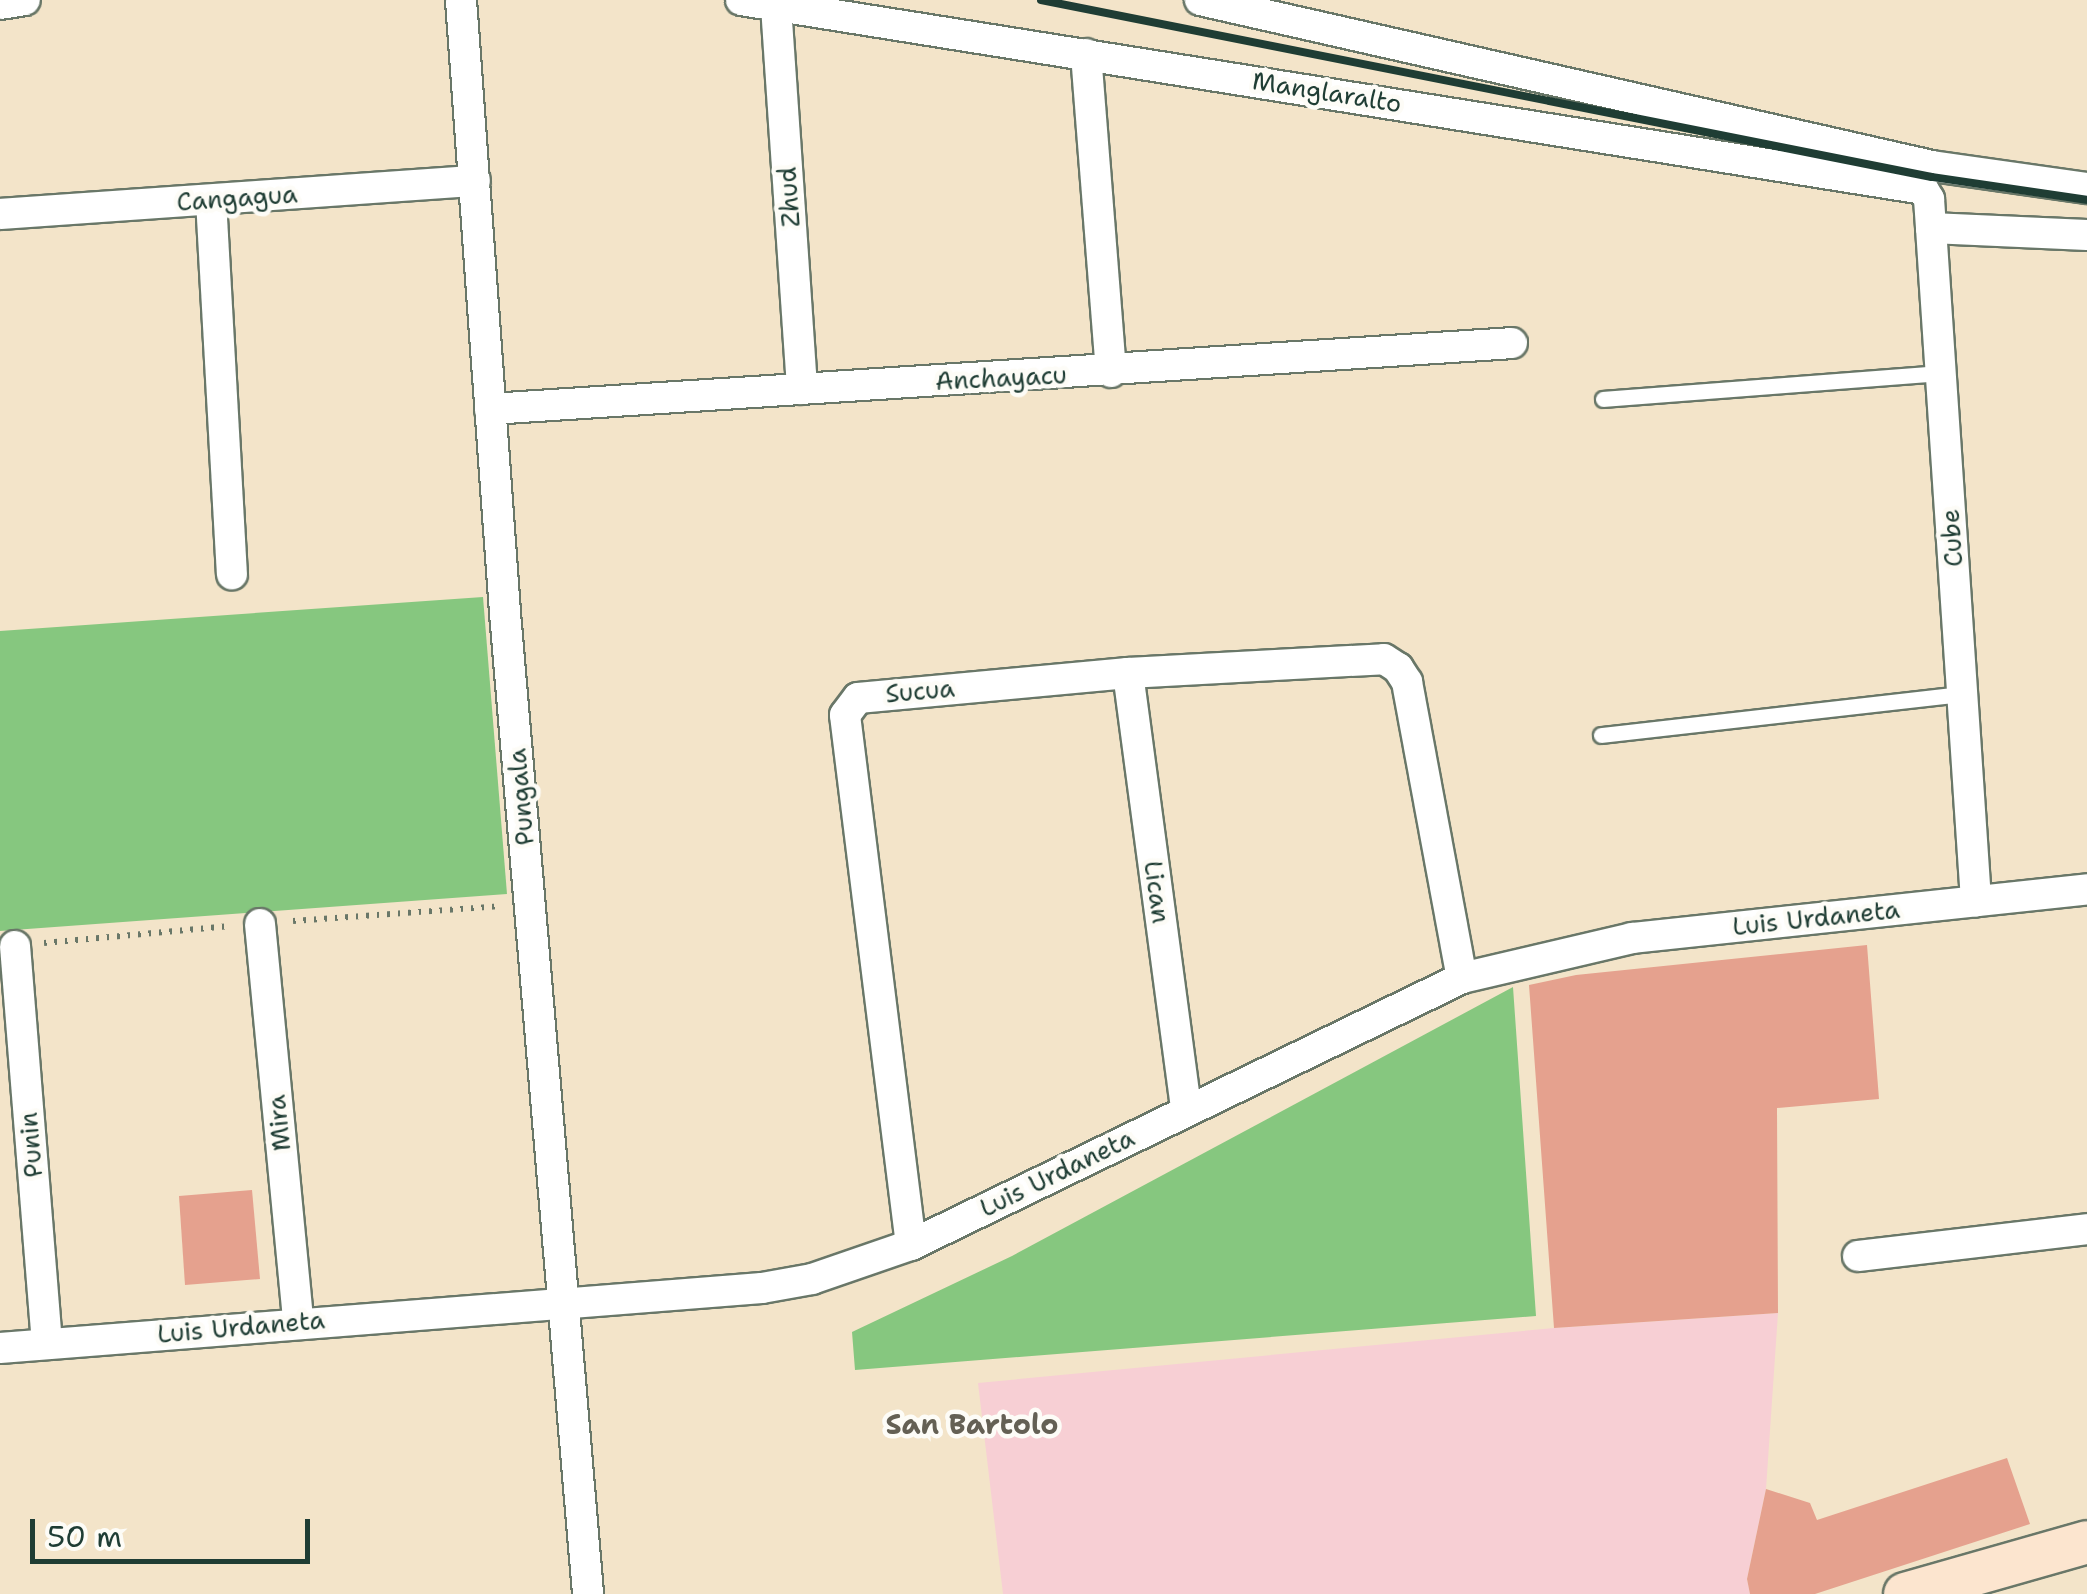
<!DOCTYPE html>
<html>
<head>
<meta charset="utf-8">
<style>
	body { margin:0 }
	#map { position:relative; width:2087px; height:1594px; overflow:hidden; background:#f3e4c9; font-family:"Shantell Sans",sans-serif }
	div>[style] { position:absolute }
	.built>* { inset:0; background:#f7cfd4 }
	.green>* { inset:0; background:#86c77f }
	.building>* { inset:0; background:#e5a18e }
	.path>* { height:6px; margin-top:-3px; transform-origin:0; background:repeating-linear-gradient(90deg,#697768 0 2.5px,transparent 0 10.5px) }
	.roads { filter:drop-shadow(2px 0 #697768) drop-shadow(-2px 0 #697768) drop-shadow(0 2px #697768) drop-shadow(0 -2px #697768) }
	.lane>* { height:15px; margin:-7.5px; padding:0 7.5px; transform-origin:7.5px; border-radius:7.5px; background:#fff }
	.street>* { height:30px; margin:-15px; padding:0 15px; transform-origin:15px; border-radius:15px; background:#fff }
	.secondary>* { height:42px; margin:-21px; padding:0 21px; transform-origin:21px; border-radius:21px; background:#fce5cf }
	.rail>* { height:8px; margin:-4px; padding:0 4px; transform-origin:4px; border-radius:4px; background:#1f3d34 }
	span { translate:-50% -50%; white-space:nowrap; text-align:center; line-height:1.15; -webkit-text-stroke:9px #fdfcf7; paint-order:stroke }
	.street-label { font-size:25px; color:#1f3d34 }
	.neighbourhood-label { font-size:28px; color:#646054; font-weight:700 }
	.scale { position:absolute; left:30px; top:1519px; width:280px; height:45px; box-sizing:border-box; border:5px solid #1f3d34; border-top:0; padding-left:12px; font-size:30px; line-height:35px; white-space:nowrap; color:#1f3d34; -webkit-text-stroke:8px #fdfcf7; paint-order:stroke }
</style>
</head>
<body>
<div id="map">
	<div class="built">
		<div style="clip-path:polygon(1778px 1313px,1766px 1489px,1747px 1579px,1750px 1594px,1003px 1594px,978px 1383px,1554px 1328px)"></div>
	</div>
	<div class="green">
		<div style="clip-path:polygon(483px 597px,507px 894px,0 931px,0 631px)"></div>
		<div style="clip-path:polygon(1513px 987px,1536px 1316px,855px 1370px,852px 1332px,1012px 1256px)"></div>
	</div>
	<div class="building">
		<div style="clip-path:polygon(1867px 945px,1879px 1099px,1777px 1108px,1778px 1313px,1554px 1328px,1529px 985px,1576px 975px)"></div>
		<div style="clip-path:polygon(252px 1190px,260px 1279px,185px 1285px,179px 1196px)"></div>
		<div style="clip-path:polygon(2007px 1458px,2030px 1524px,1815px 1594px,1750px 1594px,1747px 1579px,1766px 1489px,1810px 1503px,1817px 1520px)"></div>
	</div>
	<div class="path">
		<div style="left:293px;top:921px;width:208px;rotate:-4.1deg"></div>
		<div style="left:44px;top:943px;width:187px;rotate:-5.2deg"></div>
	</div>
	<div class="roads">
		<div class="lane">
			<div style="left:1603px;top:399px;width:338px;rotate:-4.4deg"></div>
			<div style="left:1601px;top:735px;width:364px;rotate:-6.5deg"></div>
		</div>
		<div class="street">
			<div style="left:461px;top:0;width:615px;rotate:85.89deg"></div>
			<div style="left:505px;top:613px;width:985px;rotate:85.16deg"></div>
			<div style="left:741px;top:0;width:1197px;rotate:9.08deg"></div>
			<div style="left:1923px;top:189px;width:12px;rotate:59deg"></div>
			<div style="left:1929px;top:199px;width:29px;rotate:86deg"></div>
			<div style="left:1931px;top:228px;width:675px;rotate:86.17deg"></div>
			<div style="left:1200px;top:0;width:751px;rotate:12.78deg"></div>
			<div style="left:1932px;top:166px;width:157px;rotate:8.1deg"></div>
			<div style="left:0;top:4px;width:25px;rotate:-9deg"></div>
			<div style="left:776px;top:6px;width:384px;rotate:86.1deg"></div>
			<div style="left:1086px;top:54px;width:319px;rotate:85.5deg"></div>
			<div style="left:211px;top:200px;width:375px;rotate:86.8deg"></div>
			<div style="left:0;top:214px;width:476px;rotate:-4deg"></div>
			<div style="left:1931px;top:228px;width:156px;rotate:2.6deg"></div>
			<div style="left:490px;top:409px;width:1024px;rotate:-3.69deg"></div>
			<div style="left:1128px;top:673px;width:441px;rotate:82.4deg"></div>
			<div style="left:260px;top:924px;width:400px;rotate:84.5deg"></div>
			<div style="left:15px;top:946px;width:399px;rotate:85.4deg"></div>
			<div style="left:911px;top:1245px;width:534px;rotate:-97.1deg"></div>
			<div style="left:845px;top:715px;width:21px;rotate:-53deg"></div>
			<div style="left:858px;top:698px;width:271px;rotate:-5.3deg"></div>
			<div style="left:1128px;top:673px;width:256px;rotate:-3.1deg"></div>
			<div style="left:1384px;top:659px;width:17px;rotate:33deg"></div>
			<div style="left:1398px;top:668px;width:17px;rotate:57deg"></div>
			<div style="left:1407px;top:682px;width:301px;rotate:79.5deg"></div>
			<div style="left:1858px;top:1256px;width:231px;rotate:-6.7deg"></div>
			<div style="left:0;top:1348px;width:764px;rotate:-4.5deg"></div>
			<div style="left:762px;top:1288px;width:51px;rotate:-10.2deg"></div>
			<div style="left:812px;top:1279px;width:105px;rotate:-19deg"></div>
			<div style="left:911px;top:1245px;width:612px;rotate:-25.85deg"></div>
			<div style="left:1462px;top:978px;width:175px;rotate:-13.2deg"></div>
			<div style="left:1632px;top:938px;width:458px;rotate:-6.1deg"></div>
		</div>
		<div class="secondary">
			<div style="left:1905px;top:1594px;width:189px;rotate:-15.9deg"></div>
		</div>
	</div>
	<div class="rail">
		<div style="left:1041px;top:0;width:908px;rotate:11.24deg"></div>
		<div style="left:1932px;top:177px;width:157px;rotate:8.4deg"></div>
	</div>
	<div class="street-label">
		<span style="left:1327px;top:92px;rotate:9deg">Manglaralto</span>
		<span style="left:789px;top:197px;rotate:-94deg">Zhud</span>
		<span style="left:237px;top:198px;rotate:-4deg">Cangagua</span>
		<span style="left:1001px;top:378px;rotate:-3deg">Anchayacu</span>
		<span style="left:1952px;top:538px;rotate:-94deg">Cube</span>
		<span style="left:920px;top:691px;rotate:-5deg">Sucua</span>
		<span style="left:521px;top:797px;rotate:-95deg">Pungala</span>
		<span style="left:1157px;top:892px;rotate:82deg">Lican</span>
		<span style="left:1816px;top:918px;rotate:-6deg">Luis Urdaneta</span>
		<span style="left:279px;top:1123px;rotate:-96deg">Mira</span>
		<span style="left:31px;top:1145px;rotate:-95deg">Punin</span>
		<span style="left:1057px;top:1173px;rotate:-26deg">Luis Urdaneta</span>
		<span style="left:241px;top:1327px;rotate:-5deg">Luis Urdaneta</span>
	</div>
	<div class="neighbourhood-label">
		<span style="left:972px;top:1424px">San Bartolo</span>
	</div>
	<div class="scale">50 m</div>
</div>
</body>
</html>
